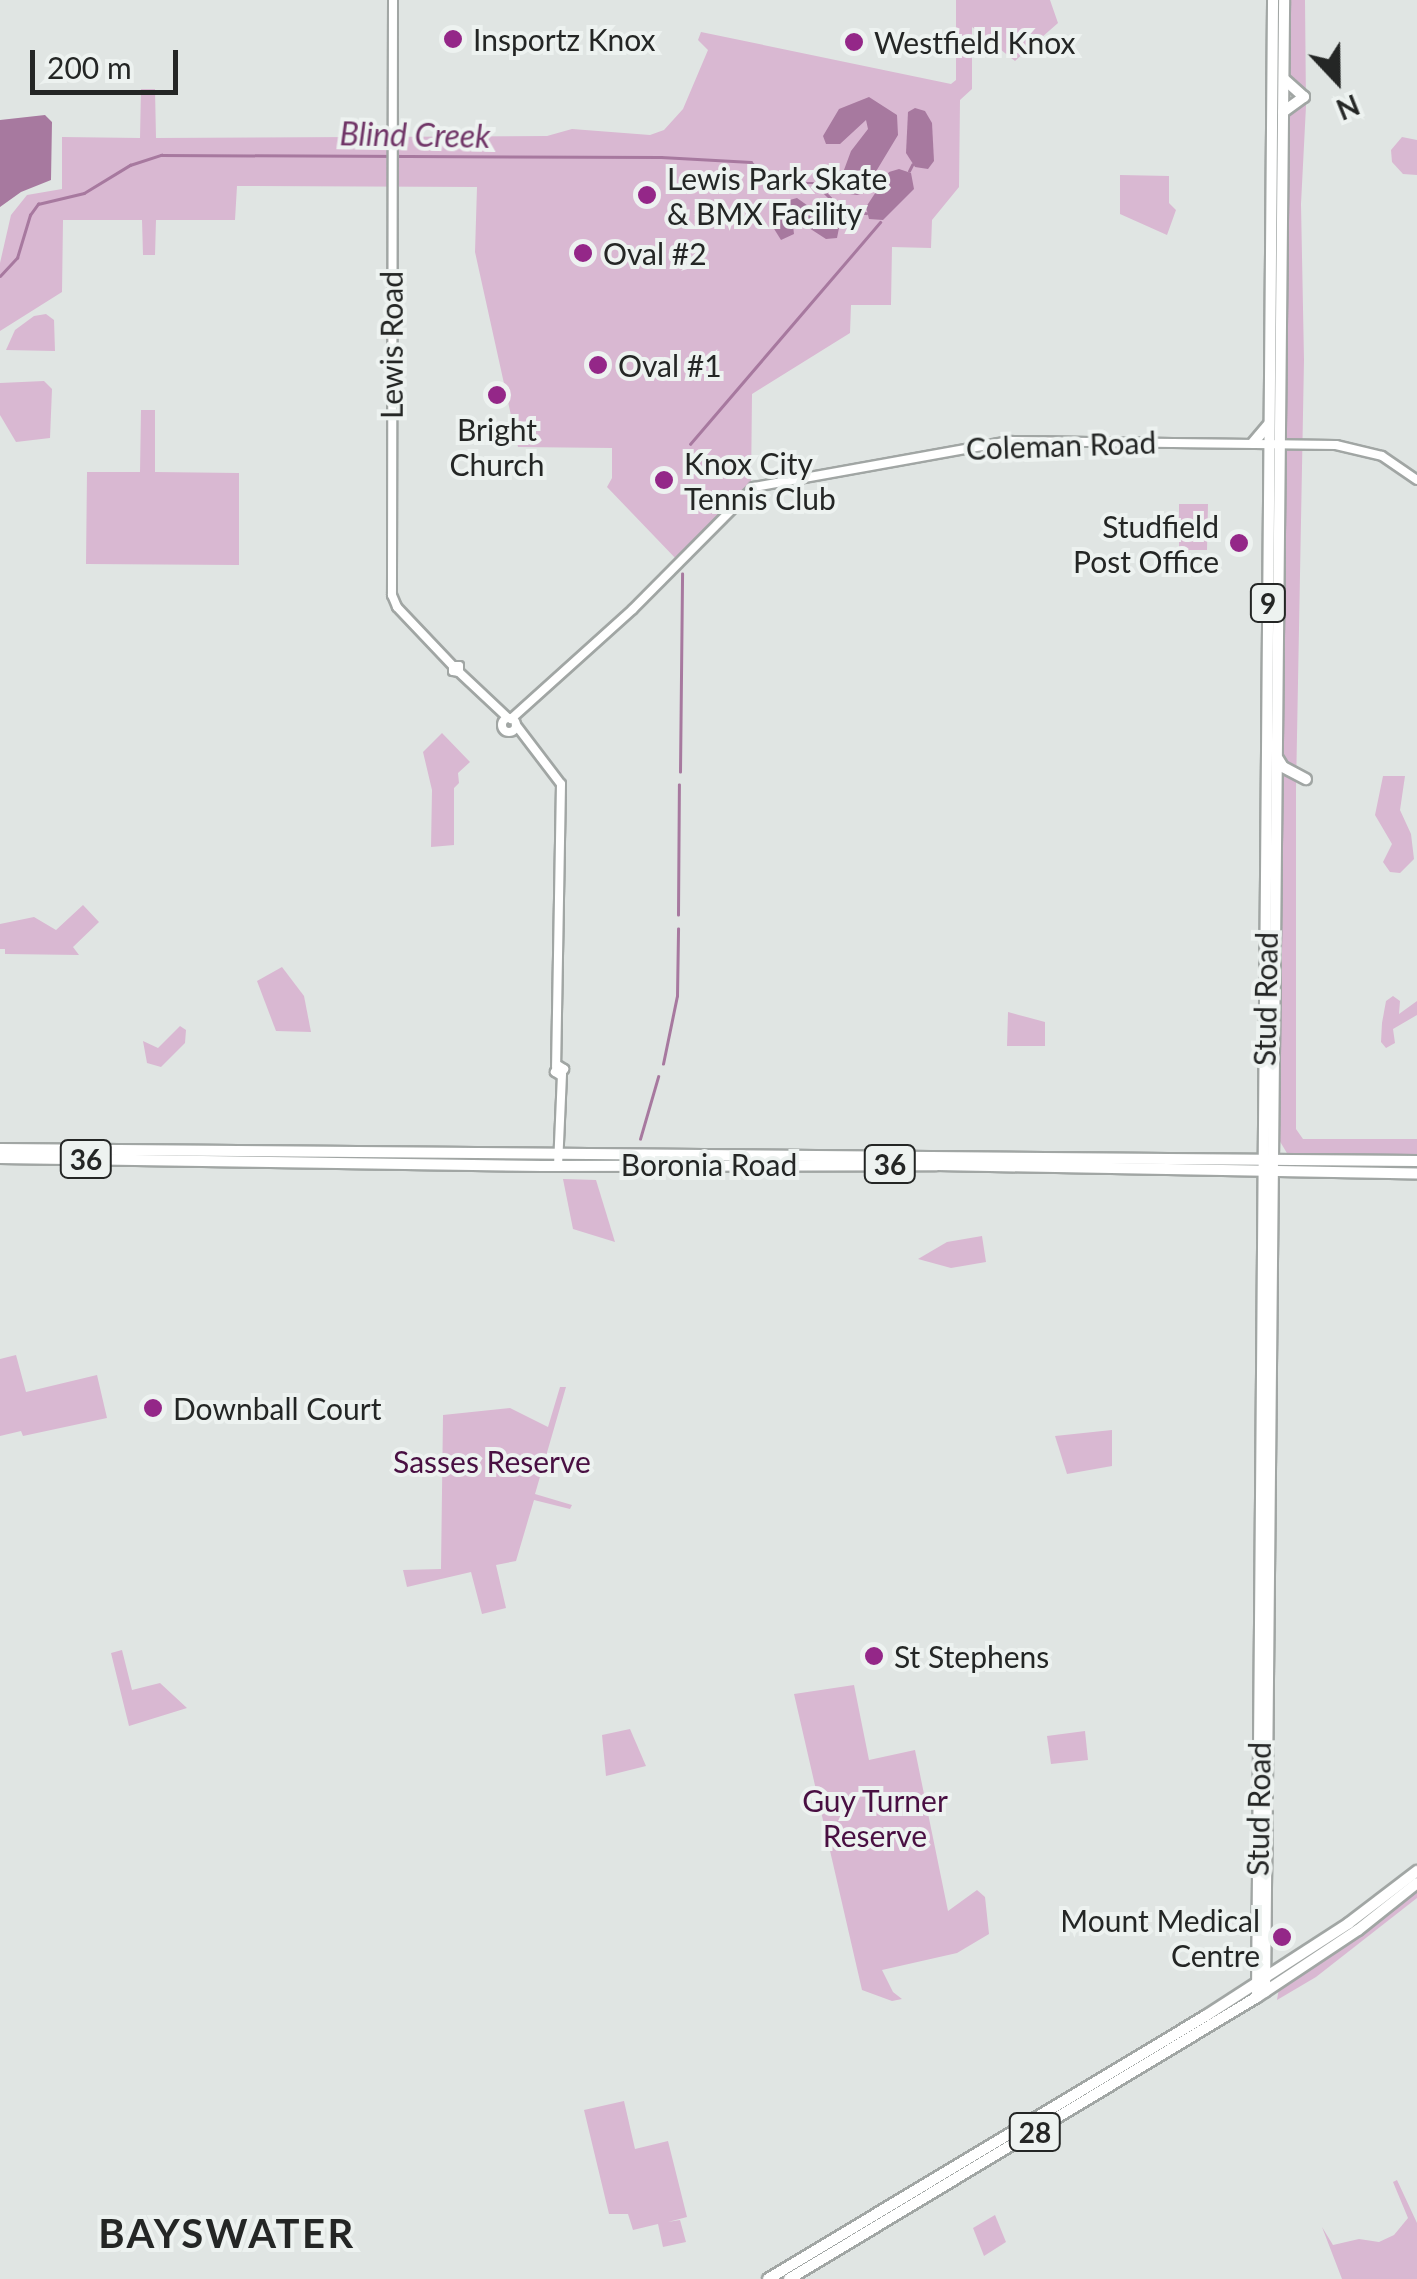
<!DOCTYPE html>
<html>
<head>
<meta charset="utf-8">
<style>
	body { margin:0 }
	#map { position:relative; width:1417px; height:2279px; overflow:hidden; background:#e0e5e3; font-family:Lato,sans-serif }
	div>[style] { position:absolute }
	.green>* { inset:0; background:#d9b8d2 }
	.water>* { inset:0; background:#a7799f }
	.stream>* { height:2.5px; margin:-1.25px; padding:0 1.25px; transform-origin:1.25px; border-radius:1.25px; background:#a7799f }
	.roads { filter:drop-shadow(2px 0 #a1a6a4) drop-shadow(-2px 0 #a1a6a4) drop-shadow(0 2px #a1a6a4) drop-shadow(0 -2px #a1a6a4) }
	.tertiary>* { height:8px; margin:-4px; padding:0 4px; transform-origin:4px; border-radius:4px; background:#fff }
	.tertiary>.ring { margin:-4px; padding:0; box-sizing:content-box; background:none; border:8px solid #fff; border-radius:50% }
	.primary>* { height:10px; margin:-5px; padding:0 5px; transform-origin:5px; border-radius:5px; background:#fff }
	.dots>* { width:28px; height:28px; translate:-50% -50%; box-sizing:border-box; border:5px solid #edf2f0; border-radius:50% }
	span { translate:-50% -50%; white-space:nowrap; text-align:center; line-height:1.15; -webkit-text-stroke:8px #edf2f0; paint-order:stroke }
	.shield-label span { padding:2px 8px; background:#edf2f0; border:2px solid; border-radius:8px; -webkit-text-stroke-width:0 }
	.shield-label { font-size:28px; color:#242625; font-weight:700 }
	.poi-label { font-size:30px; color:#242625 }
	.left { translate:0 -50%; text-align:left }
	.right { translate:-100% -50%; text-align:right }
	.street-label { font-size:30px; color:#242625 }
	.park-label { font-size:30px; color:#490f42 }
	.water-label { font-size:32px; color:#703567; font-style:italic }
	.district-label { font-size:40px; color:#242625; font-weight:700; letter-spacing:2.5px }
	.north { position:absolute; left:1287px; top:30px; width:100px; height:100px; -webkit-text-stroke:8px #edf2f0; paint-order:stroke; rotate:158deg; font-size:28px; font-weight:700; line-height:40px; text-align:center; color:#242625 }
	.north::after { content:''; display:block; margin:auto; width:35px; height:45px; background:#242625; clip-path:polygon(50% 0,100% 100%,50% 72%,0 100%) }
	.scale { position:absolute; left:30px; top:50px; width:148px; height:45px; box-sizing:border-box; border:5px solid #242625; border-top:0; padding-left:12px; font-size:30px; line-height:35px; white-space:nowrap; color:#242625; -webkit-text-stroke:8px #edf2f0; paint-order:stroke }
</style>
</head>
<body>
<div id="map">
	<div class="green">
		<div style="clip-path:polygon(956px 0,1050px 0,1058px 23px,1015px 61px,972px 27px,972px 89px,960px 100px,959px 187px,932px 220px,931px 248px,892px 247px,891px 305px,851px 305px,850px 333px,752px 394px,751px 488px,679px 562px,607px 487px,612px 478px,612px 448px,518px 447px,475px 252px,477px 187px,237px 186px,235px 220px,156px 220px,155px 255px,143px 255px,142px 220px,63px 220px,62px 292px,0 331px,0 263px,11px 215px,27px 195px,62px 189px,62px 137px,140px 138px,141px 89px,155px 89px,156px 138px,547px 136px,572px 129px,650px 135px,664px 130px,683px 109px,708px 50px,698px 40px,701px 32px,951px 84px,956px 80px)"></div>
		<div style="clip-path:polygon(1284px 0,1305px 0,1306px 106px,1301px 204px,1304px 360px,1296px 790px,1296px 1129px,1303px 1139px,1417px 1139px,1417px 1161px,1291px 1160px,1275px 1133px,1283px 112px,1303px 97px,1283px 79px)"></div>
		<div style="clip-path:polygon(1402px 137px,1417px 140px,1417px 175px,1403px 174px,1392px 162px,1391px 150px)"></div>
		<div style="clip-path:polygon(1120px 175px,1169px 176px,1169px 203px,1176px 210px,1167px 235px,1120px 214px)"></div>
		<div style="clip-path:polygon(46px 314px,54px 320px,55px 351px,6px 350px,15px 330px,34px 316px)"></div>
		<div style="clip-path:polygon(44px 381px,52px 389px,50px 438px,16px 442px,0 415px,0 383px)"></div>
		<div style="clip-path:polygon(141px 410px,155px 410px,155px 472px,239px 473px,239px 565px,86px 564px,87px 472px,140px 472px)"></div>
		<div style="clip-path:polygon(1179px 504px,1208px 504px,1207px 550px,1179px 550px)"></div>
		<div style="clip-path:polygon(442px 733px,470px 762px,458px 773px,459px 783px,454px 788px,454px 845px,431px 847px,432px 790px,423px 752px)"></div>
		<div style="clip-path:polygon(1383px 776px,1405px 776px,1400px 810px,1411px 834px,1414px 859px,1400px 873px,1390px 872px,1383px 862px,1392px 844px,1375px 815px)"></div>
		<div style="clip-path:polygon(83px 905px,99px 922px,73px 947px,79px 955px,5px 954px,5px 949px,0 949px,0 924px,34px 917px,56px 930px)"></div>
		<div style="clip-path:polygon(282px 967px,304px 996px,311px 1032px,276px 1031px,257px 981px)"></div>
		<div style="clip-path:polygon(1393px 996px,1400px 1001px,1399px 1014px,1417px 1001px,1417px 1015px,1393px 1029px,1395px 1043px,1386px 1048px,1381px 1042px,1382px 1023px,1386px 1001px)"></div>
		<div style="clip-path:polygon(1008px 1012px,1045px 1022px,1045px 1046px,1007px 1046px)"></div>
		<div style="clip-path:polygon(180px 1026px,186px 1030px,185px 1043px,161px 1067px,147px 1063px,143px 1041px,158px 1048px)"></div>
		<div style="clip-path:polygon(563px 1179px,596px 1180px,615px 1242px,573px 1229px)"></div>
		<div style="clip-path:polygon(982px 1236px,986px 1262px,951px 1268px,918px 1259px,947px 1242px)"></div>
		<div style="clip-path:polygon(16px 1355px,26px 1392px,97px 1375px,107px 1418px,23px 1436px,21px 1431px,0 1436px,0 1359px)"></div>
		<div style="clip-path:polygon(560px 1387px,566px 1387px,535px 1494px,572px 1505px,570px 1509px,534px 1500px,516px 1561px,496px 1565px,506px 1608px,482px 1614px,471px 1572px,407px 1587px,403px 1570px,441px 1569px,443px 1415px,510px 1408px,548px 1427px)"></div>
		<div style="clip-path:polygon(1112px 1430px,1112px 1466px,1067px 1474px,1055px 1436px)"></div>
		<div style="clip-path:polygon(122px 1650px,132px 1690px,160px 1683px,187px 1708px,129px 1726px,111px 1653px)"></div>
		<div style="clip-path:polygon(854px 1685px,869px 1760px,915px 1750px,948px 1911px,977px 1890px,985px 1897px,989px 1934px,957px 1953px,882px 1970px,893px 1992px,902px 1999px,892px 2001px,862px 1990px,794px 1694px)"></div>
		<div style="clip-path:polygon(630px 1729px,646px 1766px,606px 1776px,602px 1735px)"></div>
		<div style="clip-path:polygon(1085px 1731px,1088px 1760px,1051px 1764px,1047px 1736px)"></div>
		<div style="clip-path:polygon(1417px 1890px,1417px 1898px,1316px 1977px,1277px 2000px,1279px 1988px)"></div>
		<div style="clip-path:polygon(624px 2101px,635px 2149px,668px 2141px,687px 2217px,668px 2222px,680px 2220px,686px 2242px,663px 2247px,658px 2224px,633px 2230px,628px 2214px,609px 2214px,584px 2110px)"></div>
		<div style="clip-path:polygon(1397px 2180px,1417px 2223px,1417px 2279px,1342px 2279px,1322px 2227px,1333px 2245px,1359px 2239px,1379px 2242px,1394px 2235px,1408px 2218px,1393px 2182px)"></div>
		<div style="clip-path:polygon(995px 2215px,1006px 2242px,984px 2256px,973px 2228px)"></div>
	</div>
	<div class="water">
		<div style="clip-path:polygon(869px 97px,897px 115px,898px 135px,863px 193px,857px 195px,850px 194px,841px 178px,851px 151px,868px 129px,866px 120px,840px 144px,826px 144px,823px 136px,839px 109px)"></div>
		<div style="clip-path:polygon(915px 108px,925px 111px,932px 123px,934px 161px,928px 169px,915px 167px,906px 153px,908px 112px)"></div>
		<div style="clip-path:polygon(45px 115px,52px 122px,51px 180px,21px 192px,0 207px,0 120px)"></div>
		<div style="clip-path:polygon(899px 169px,911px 173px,914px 189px,883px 220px,869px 219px,866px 207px,889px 172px)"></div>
		<div style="clip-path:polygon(797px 198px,839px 228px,837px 238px,826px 239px,792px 217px,794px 234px,781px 240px,771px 224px,775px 204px)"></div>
	</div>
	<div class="stream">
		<div style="left:909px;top:171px;width:7px;rotate:-63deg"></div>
		<div style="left:0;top:276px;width:25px;rotate:-47deg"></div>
		<div style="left:17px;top:258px;width:45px;rotate:-73.2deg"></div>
		<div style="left:30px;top:215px;width:14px;rotate:-54deg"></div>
		<div style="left:38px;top:204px;width:47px;rotate:-13.4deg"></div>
		<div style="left:84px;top:193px;width:54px;rotate:-31.3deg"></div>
		<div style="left:130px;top:165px;width:33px;rotate:-18deg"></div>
		<div style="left:161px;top:155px;width:500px;rotate:0.23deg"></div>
		<div style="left:661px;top:157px;width:90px;rotate:3.2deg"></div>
		<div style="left:751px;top:162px;width:18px;rotate:47deg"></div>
		<div style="left:763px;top:175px;width:18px;rotate:6deg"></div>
		<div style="left:781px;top:177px;width:9px;rotate:41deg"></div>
		<div style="left:788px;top:183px;width:27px"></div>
		<div style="left:815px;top:183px;width:42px;rotate:44deg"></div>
		<div style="left:845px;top:212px;width:21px;rotate:3deg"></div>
		<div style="left:690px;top:444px;width:292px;rotate:-49.4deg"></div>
		<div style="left:680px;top:772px;width:198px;rotate:-89.4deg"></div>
		<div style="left:678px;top:915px;width:130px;rotate:-89.6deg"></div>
		<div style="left:663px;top:1064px;width:69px;rotate:-78.4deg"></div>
		<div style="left:677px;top:996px;width:67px;rotate:-89.1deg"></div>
		<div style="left:640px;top:1139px;width:65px;rotate:-73.8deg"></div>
	</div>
	<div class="roads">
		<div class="tertiary">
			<div style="left:393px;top:0;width:595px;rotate:90.1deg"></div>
			<div style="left:392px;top:595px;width:13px;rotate:67deg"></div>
			<div style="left:397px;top:607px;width:81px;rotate:46.5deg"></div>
			<div style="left:453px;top:666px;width:6px"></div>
			<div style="left:459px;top:666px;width:6px;rotate:90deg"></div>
			<div style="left:459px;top:672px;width:6px;rotate:-171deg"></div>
			<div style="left:453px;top:671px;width:5px;rotate:-90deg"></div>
			<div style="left:459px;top:672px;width:67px;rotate:43.2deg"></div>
			<div class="ring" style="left:502px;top:718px;width:6px;height:6px"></div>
			<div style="left:511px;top:719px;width:164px;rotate:-42deg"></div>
			<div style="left:633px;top:609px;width:172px;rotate:-45.2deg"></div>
			<div style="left:754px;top:487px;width:260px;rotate:-10.2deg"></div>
			<div style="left:1010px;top:441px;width:326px;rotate:0.7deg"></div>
			<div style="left:1336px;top:445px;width:47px;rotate:13.4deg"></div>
			<div style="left:1382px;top:456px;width:42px;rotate:34.4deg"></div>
			<div style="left:516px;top:725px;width:74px;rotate:52.7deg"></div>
			<div style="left:561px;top:784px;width:283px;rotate:91deg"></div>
			<div style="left:559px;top:1066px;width:6px;rotate:31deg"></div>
			<div style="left:564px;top:1069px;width:7px;rotate:124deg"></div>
			<div style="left:560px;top:1075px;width:6px;rotate:-149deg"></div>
			<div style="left:555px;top:1072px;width:7px;rotate:-56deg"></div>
			<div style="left:558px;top:1166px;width:92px;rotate:-87.5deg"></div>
		</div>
		<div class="primary">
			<div style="left:1283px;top:112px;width:26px;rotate:-36deg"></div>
			<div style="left:1304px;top:97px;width:27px;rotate:-138deg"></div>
			<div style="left:1253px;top:443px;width:25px;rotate:-50deg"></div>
			<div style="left:1278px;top:759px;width:9px;rotate:58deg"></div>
			<div style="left:1283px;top:767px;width:26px;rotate:28deg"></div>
			<div style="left:0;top:1149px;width:1417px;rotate:0.49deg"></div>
			<div style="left:0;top:1158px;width:542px;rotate:0.85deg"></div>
			<div style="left:542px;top:1166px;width:395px;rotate:-0.1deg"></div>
			<div style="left:937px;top:1165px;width:480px;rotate:1deg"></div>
			<div style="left:1265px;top:1992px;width:1992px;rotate:-89.45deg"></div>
			<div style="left:1257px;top:1997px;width:1997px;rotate:-89.54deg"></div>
			<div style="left:768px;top:2279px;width:512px;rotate:-31.02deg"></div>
			<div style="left:1207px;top:2015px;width:169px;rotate:-32.9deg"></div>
			<div style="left:1349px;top:1923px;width:86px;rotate:-37.4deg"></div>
			<div style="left:789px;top:2279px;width:546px;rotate:-31.07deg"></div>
			<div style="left:1257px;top:1997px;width:121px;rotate:-33.6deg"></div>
			<div style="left:1358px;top:1930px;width:75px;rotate:-38.5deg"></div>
		</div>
	</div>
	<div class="dots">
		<div style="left:453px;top:39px;background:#942788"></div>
		<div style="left:854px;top:42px;background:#942788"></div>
		<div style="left:647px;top:195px;background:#942788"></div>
		<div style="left:583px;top:253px;background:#942788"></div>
		<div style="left:598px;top:365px;background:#942788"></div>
		<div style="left:497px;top:395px;background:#942788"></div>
		<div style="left:664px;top:480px;background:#942788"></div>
		<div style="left:1239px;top:543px;background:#942788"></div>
		<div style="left:153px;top:1408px;background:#942788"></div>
		<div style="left:874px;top:1656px;background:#942788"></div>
		<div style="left:1282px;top:1937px;background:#942788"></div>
	</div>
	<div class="shield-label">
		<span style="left:1268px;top:603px">9</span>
		<span style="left:86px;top:1159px">36</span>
		<span style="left:890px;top:1164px">36</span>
		<span style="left:1035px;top:2132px">28</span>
	</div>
	<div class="poi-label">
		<span class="left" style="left:473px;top:39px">Insportz Knox</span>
		<span class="left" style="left:874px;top:42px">Westfield Knox</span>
		<span class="left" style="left:667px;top:195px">Lewis Park Skate<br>&amp; BMX Facility</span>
		<span class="left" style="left:603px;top:253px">Oval #2</span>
		<span class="left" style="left:618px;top:365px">Oval #1</span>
		<span style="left:497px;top:446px">Bright<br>Church</span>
		<span class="left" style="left:684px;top:480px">Knox City<br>Tennis Club</span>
		<span class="right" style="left:1219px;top:543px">Studfield<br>Post Office</span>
		<span class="left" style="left:173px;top:1408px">Downball Court</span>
		<span class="left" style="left:894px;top:1656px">St Stephens</span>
		<span class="right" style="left:1260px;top:1937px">Mount Medical<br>Centre</span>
	</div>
	<div class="street-label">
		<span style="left:391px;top:345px;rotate:-90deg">Lewis Road</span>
		<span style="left:1061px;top:445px;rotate:-2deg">Coleman Road</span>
		<span style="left:1265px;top:999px;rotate:-89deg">Stud Road</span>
		<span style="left:709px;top:1164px">Boronia Road</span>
		<span style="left:1258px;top:1809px;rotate:-89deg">Stud Road</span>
	</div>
	<div class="park-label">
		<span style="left:492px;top:1461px">Sasses Reserve</span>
		<span style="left:875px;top:1817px">Guy Turner<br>Reserve</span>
	</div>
	<div class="water-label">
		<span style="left:415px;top:135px;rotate:1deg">Blind Creek</span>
	</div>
	<div class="district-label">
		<span style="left:227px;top:2233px">BAYSWATER</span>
	</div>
	<div class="north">N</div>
	<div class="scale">200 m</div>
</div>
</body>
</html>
